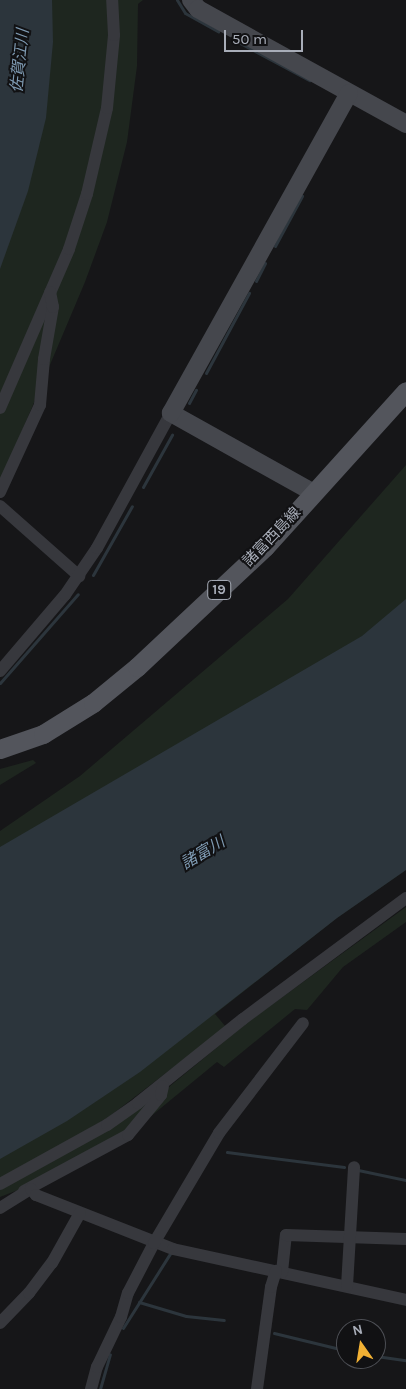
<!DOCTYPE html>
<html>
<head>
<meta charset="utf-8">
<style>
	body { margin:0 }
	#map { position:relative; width:406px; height:1389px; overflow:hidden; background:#161618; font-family:Karla,"Noto Sans JP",sans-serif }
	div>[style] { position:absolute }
	.green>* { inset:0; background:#1e261f }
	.water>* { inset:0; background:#2c353c }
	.stream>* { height:3px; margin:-1.5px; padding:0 1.5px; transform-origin:1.5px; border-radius:1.5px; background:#2c353c }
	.street>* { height:12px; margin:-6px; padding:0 6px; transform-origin:6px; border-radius:6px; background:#37383d }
	.secondary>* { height:18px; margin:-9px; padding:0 9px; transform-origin:9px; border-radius:9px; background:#45474d }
	.primary>* { height:19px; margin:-9.5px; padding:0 9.5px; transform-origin:9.5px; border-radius:9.5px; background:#53555c }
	span { translate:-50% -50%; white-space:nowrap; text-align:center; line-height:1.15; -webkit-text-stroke:4px #111113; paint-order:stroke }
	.shield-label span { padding:1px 4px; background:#111113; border:1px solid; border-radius:4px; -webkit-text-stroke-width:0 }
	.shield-label { font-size:14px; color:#a8adb8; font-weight:700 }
	.street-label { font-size:15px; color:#a8adb8 }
	.water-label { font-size:16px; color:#7f9bb3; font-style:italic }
	.north { position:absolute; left:336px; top:1319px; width:50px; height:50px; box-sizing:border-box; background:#111113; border:1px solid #4d4f55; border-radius:50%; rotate:347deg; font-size:14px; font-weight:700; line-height:20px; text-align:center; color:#a8adb8 }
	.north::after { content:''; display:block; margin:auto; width:18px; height:22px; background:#f2b134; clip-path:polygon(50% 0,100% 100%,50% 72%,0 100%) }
	.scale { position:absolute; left:224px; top:30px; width:79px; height:22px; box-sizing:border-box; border:2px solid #a8adb8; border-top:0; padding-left:6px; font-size:15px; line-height:18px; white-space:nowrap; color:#a8adb8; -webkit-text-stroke:4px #111113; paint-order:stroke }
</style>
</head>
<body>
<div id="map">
	<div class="green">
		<div style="clip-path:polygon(42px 0,143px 0,138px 4px,137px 66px,127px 142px,107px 222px,85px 282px,0 483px,0 239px)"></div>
		<div style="clip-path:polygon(406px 465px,406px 610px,0 855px,0 831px,80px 776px,288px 599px)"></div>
		<div style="clip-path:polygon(33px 760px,36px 763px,0 785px,0 769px)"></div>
		<div style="clip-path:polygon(406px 870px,337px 918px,215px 1014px,226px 1027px,106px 1119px,0 1179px,0 1142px,341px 901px)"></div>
		<div style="clip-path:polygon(406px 907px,406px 922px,343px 967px,307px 1010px,295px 1009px,224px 1067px,217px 1062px,139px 1126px,170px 1086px,248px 1022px)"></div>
		<div style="clip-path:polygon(158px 1094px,122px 1136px,18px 1190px,0 1197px,0 1188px)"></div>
	</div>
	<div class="water">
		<div style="clip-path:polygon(0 0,52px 0,53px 42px,46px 118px,28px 191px,0 269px)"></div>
		<div style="clip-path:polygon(406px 599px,406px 870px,337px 918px,140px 1072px,67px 1121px,0 1159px,0 847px,362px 636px)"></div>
	</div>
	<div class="stream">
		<div style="left:177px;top:0;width:15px;rotate:58deg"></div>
		<div style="left:185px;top:13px;width:38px;rotate:29deg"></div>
		<div style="left:238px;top:42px;width:81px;rotate:28.2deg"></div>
		<div style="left:275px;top:246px;width:57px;rotate:-61.6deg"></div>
		<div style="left:256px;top:281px;width:20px;rotate:-63deg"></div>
		<div style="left:206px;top:373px;width:91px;rotate:-61.7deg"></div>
		<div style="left:189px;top:403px;width:15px;rotate:-62deg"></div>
		<div style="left:143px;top:487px;width:60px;rotate:-60.9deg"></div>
		<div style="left:93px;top:575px;width:79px;rotate:-60.5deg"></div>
		<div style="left:0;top:683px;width:118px;rotate:-48.8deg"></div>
		<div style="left:227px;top:1152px;width:118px;rotate:7.3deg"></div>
		<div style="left:358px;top:1170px;width:49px;rotate:11.8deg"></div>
		<div style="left:139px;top:1302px;width:49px;rotate:16.6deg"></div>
		<div style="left:186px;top:1316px;width:38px;rotate:6deg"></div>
		<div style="left:123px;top:1328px;width:90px;rotate:-57.7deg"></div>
		<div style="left:274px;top:1333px;width:72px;rotate:13.7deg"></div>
		<div style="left:376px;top:1356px;width:30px;rotate:8deg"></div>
		<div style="left:100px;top:1389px;width:36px;rotate:-74deg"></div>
	</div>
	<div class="street">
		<div style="left:0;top:408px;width:173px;rotate:-66.5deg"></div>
		<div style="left:69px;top:249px;width:58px;rotate:-71.9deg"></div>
		<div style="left:87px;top:194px;width:88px;rotate:-76.9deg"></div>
		<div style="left:107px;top:108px;width:73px;rotate:-84.5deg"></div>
		<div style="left:114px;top:35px;width:35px;rotate:-93deg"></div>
		<div style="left:0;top:492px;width:96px;rotate:-65.3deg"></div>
		<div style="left:40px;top:405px;width:46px;rotate:-85deg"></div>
		<div style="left:44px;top:359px;width:53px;rotate:-80.2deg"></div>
		<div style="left:53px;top:307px;width:15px;rotate:-101deg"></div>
		<div style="left:0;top:506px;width:106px;rotate:41.5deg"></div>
		<div style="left:0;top:671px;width:100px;rotate:-49.5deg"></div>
		<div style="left:65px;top:595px;width:57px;rotate:-55.8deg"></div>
		<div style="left:97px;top:548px;width:154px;rotate:-61.3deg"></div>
		<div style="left:0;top:1184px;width:122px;rotate:-28.9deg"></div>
		<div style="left:107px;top:1125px;width:38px;rotate:-35deg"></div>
		<div style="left:138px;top:1103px;width:134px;rotate:-38.7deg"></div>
		<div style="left:243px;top:1019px;width:203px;rotate:-36.6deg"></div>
		<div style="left:24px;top:1191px;width:118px;rotate:-28.3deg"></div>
		<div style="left:128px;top:1135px;width:52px;rotate:-50.5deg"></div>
		<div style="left:161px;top:1095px;width:9px;rotate:-77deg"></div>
		<div style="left:0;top:1208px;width:36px;rotate:-32deg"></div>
		<div style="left:31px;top:1189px;width:8px;rotate:50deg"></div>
		<div style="left:36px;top:1195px;width:147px;rotate:21.5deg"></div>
		<div style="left:173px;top:1249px;width:239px;rotate:12.3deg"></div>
		<div style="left:282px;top:1272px;width:37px;rotate:-84deg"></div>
		<div style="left:286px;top:1235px;width:120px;rotate:1.9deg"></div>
		<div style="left:347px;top:1286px;width:119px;rotate:-86.6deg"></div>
		<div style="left:0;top:1323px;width:42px;rotate:-46deg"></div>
		<div style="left:29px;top:1293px;width:38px;rotate:-53deg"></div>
		<div style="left:52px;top:1263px;width:57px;rotate:-60.8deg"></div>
		<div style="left:91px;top:1389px;width:23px;rotate:-75deg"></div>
		<div style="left:97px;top:1367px;width:55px;rotate:-64.4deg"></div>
		<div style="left:121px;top:1317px;width:25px;rotate:-74deg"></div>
		<div style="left:128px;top:1293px;width:56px;rotate:-62.5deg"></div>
		<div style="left:154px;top:1243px;width:128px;rotate:-59.4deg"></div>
		<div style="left:219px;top:1133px;width:138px;rotate:-52.6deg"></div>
		<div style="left:257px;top:1389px;width:103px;rotate:-82.2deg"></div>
		<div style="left:271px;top:1287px;width:17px;rotate:-73deg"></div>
	</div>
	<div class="secondary">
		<div style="left:191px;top:0;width:11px;rotate:52deg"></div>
		<div style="left:198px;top:9px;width:238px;rotate:28.9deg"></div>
		<div style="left:314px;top:493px;width:164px;rotate:-150.8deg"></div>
		<div style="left:171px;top:413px;width:366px;rotate:-60.9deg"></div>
	</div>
	<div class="primary">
		<div style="left:0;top:749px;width:46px;rotate:-19.2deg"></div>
		<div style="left:43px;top:734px;width:59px;rotate:-31.8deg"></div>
		<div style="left:93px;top:703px;width:57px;rotate:-39.3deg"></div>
		<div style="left:137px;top:667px;width:175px;rotate:-43.2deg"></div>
		<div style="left:265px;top:547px;width:210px;rotate:-47.9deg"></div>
	</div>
	<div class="shield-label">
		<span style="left:219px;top:590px">19</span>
	</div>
	<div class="street-label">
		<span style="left:272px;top:537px;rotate:-46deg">諸富西島線</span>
	</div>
	<div class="water-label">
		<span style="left:20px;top:61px;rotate:-84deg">佐賀江川</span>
		<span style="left:203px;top:853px;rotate:-31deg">諸富川</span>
	</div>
	<div class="north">N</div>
	<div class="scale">50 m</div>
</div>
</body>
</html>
